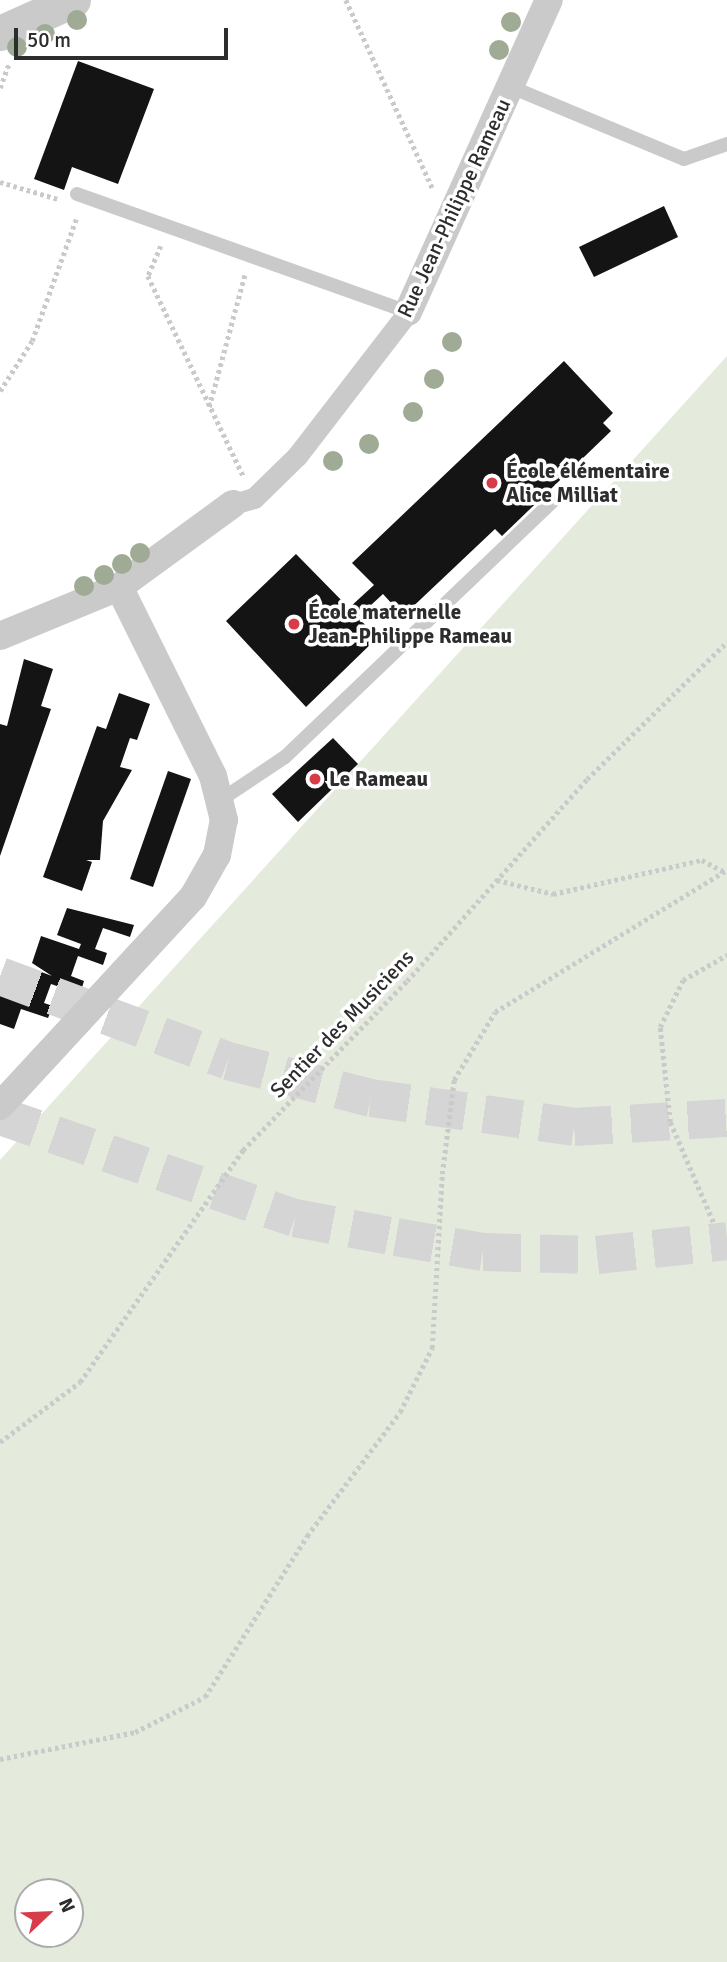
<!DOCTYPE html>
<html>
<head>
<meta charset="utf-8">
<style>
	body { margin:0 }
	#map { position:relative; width:727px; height:1962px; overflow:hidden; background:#fff; font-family:Signika,sans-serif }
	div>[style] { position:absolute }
	.green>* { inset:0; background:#e4eadc }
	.building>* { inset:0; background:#141414 }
	.trunk-tunnel>* { height:38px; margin-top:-19px; transform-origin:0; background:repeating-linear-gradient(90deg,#d5d5d5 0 38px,transparent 0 57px) }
	.path>* { height:4.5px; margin-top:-2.25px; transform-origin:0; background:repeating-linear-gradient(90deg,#cacaca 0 3.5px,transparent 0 7px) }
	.service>* { height:14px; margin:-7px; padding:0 7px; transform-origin:7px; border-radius:7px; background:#cacaca }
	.pedestrian>* { height:21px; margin:-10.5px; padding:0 10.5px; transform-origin:10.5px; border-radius:10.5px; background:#cacaca }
	.minor>* { height:28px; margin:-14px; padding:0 14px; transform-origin:14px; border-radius:14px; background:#cacaca }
	.tertiary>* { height:35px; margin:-17.5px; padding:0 17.5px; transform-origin:17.5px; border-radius:17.5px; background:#cacaca }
	.trees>* { width:20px; height:20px; margin:-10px; border-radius:50%; background:#9fab95 }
	.dots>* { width:19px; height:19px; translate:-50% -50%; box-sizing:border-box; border:4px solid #fff; border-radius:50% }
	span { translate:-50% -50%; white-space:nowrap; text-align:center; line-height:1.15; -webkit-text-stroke:7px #fff; paint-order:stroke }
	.street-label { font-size:21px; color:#2d2d2d }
	.poi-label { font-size:21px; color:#2d2d2d; font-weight:700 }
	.left { translate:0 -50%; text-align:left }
	.north { position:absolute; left:14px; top:1878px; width:70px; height:70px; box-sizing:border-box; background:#fff; border:2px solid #ababab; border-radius:50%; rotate:67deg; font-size:19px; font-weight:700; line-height:28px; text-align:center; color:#2d2d2d }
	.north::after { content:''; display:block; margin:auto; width:24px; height:32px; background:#d83c48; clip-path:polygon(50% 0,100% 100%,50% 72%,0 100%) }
	.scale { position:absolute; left:14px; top:28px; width:214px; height:32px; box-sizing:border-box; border:4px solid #2d2d2d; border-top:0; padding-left:9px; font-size:21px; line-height:24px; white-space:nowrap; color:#2d2d2d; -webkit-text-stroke:5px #fff; paint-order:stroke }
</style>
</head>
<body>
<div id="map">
	<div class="green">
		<div style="clip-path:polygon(evenodd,727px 356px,727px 1962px,0 1962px,0 1160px,727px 356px,28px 1892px,70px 1892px,70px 1934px,28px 1934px,28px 1892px)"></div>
	</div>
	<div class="building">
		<div style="clip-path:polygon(78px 61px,154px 89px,118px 184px,72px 167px,64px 190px,34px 179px)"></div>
		<div style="clip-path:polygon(664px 206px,678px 237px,594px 277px,579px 247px)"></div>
		<div style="clip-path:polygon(564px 361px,613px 413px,603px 423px,611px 431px,502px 536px,495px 529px,403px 616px,383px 594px,358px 617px,377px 638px,306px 707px,226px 621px,296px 554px,349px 608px,374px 585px,352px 563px)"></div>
		<div style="clip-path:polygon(24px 659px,53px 669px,41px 706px,51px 709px,0 856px,0 724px,7px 726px)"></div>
		<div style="clip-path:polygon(119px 693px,150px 704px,137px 740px,130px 738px,120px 767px,132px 770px,103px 821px,100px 860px,86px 860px,92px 862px,82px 891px,43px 877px,97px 726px,106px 729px)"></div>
		<div style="clip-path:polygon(333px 738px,358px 764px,298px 822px,272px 794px)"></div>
		<div style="clip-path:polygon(168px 771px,191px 779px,153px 887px,130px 879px)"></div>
		<div style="clip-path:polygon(67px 908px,134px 925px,130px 937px,103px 928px,95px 949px,107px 953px,103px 965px,78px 956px,71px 976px,84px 981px,80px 994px,51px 984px,44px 1003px,53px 1006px,48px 1018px,21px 1009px,14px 1029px,0 1024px,0 993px,22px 1000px,24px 995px,11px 991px,20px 964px,52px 976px,32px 963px,41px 936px,79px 949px,81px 944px,57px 935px)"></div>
	</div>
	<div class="trunk-tunnel">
		<div style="left:0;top:976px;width:243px;rotate:20.4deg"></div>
		<div style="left:228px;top:1061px;width:148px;rotate:14.5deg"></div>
		<div style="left:371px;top:1098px;width:205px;rotate:8.1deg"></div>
		<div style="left:574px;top:1127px;width:153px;rotate:-3.4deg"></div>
		<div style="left:0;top:1116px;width:312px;rotate:19.1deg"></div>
		<div style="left:295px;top:1218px;width:103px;rotate:10.7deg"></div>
		<div style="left:396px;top:1237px;width:88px;rotate:9.8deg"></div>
		<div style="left:483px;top:1252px;width:114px;rotate:1.5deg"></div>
		<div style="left:597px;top:1255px;width:131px;rotate:-6.1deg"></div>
	</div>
	<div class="path">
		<div style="left:346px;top:0;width:208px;rotate:65.3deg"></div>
		<div style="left:0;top:88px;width:27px;rotate:-70deg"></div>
		<div style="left:0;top:182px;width:60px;rotate:16.3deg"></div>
		<div style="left:161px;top:246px;width:33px;rotate:113deg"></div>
		<div style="left:148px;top:276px;width:221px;rotate:64.5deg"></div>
		<div style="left:0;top:391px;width:59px;rotate:-57.4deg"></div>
		<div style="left:32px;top:341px;width:132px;rotate:-70.1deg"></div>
		<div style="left:209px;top:407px;width:138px;rotate:-74.9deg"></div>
		<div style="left:497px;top:880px;width:58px;rotate:14deg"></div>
		<div style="left:553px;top:894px;width:153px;rotate:-12.9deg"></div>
		<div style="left:702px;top:860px;width:24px;rotate:28deg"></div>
		<div style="left:713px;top:1222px;width:109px;rotate:-113.3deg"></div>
		<div style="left:670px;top:1122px;width:96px;rotate:-96deg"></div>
		<div style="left:660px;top:1027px;width:52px;rotate:-63.9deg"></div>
		<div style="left:683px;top:980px;width:51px;rotate:-29.6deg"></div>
		<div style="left:0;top:1442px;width:100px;rotate:-36.9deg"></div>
		<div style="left:80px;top:1382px;width:284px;rotate:-54.9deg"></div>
		<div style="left:243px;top:1150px;width:235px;rotate:-45.9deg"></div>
		<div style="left:407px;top:981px;width:271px;rotate:-48.3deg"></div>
		<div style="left:587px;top:779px;width:196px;rotate:-44.4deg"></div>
		<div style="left:0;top:1759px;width:138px;rotate:-11.3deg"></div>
		<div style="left:135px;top:1732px;width:78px;rotate:-26.6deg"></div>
		<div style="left:205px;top:1697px;width:191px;rotate:-57.6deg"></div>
		<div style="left:307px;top:1536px;width:155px;rotate:-53.1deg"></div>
		<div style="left:400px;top:1412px;width:72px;rotate:-63.4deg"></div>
		<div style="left:432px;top:1348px;width:174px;rotate:-86.7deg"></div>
		<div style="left:442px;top:1174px;width:95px;rotate:-82.7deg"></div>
		<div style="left:454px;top:1080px;width:79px;rotate:-58.9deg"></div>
		<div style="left:495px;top:1012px;width:272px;rotate:-31.5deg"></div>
	</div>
	<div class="service">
		<div style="left:511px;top:87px;width:187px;rotate:22.6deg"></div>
		<div style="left:684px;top:159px;width:46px;rotate:-19.2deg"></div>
		<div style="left:77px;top:194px;width:351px;rotate:19.6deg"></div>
		<div style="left:219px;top:801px;width:79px;rotate:-33.7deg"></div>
		<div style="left:285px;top:757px;width:371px;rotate:-43.7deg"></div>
	</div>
	<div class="pedestrian">
		<div style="left:233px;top:504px;width:22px;rotate:-16deg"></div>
		<div style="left:254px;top:498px;width:60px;rotate:-44.3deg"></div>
		<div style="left:297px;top:456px;width:182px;rotate:-52.4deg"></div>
	</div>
	<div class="minor">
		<div style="left:408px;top:312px;width:342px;rotate:-65.7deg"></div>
		<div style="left:0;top:636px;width:129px;rotate:-22.4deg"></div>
		<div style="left:119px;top:587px;width:141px;rotate:-36.1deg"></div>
		<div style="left:0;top:1106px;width:284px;rotate:-47.3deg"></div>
		<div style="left:193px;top:897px;width:48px;rotate:-60.3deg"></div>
		<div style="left:217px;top:855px;width:36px;rotate:-79deg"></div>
		<div style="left:224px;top:820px;width:45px;rotate:-104deg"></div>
		<div style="left:213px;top:776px;width:211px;rotate:-116.4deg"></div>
	</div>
	<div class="tertiary">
		<div style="left:0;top:33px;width:80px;rotate:-24.3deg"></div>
	</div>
	<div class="trees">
		<div style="left:77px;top:20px"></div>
		<div style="left:511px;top:22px"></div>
		<div style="left:45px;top:34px"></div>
		<div style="left:17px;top:47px"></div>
		<div style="left:499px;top:50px"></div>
		<div style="left:452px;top:342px"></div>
		<div style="left:434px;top:379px"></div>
		<div style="left:413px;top:412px"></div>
		<div style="left:369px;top:444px"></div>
		<div style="left:333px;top:461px"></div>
		<div style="left:140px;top:553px"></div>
		<div style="left:122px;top:564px"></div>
		<div style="left:104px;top:575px"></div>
		<div style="left:84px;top:586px"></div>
	</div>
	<div class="dots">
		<div style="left:492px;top:483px;background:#d83c48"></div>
		<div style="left:294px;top:624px;background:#d83c48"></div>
		<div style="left:315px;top:779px;background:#d83c48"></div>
	</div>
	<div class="street-label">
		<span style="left:454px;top:208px;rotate:-65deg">Rue Jean-Philippe Rameau</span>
		<span style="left:342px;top:1024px;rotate:-46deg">Sentier des Musiciens</span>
	</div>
	<div class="poi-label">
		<span class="left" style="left:506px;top:483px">École élémentaire<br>Alice Milliat</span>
		<span class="left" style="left:308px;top:624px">École maternelle<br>Jean-Philippe Rameau</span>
		<span class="left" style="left:329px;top:779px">Le Rameau</span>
	</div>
	<div class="north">N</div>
	<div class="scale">50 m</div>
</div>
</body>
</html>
